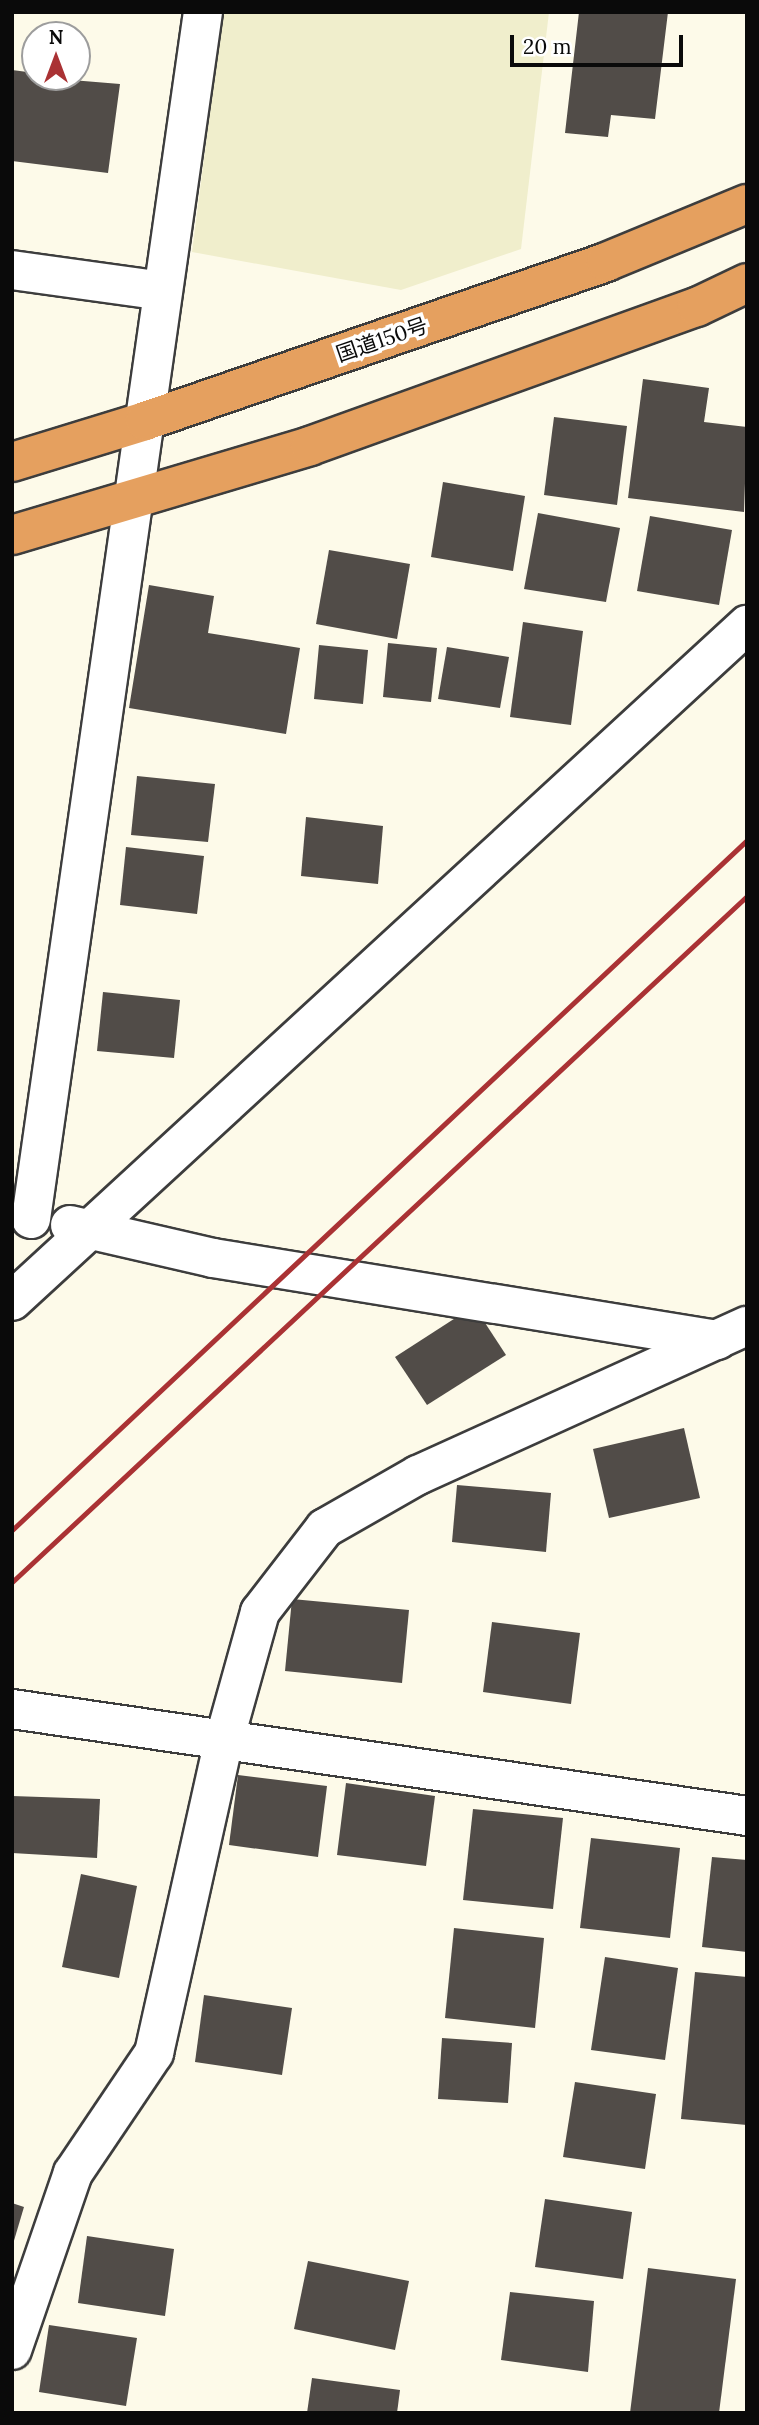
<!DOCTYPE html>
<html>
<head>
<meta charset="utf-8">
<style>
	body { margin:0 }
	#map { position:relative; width:759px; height:2425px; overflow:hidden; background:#fdfae9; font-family:Lora,"Noto Sans JP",serif }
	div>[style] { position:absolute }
	.farmland>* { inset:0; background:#f0eecc }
	.building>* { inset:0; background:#514c48 }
	.roads { filter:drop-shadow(2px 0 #3d3d3d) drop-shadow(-2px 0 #3d3d3d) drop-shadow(0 2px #3d3d3d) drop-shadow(0 -2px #3d3d3d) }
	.street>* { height:38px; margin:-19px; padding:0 19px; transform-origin:19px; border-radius:19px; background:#fff }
	.highway>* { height:38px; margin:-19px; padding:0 19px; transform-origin:19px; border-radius:19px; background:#e5a05f }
	.rail>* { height:5px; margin:-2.5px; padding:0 2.5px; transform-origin:2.5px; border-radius:2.5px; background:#aa3234 }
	span { translate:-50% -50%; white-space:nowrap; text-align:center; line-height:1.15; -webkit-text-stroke:7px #fff; paint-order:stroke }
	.street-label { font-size:21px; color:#0a0a0a }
	.frame { position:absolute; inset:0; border:14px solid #0a0a0a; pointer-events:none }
	.north { position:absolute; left:21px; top:21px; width:70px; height:70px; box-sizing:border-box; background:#fff; border:2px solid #9d9d9d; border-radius:50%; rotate:0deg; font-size:19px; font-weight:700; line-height:28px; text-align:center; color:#0a0a0a }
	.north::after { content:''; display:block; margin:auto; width:24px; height:32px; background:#aa3234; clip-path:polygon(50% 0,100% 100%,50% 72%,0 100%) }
	.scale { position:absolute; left:510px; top:35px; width:173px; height:32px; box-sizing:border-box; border:4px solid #0a0a0a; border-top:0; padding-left:9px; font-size:21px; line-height:24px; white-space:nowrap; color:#0a0a0a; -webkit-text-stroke:5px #fff; paint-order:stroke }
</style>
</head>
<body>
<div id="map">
	<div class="farmland">
		<div style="clip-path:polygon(223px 12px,549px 12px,521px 249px,401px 290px,192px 252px)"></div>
	</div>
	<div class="building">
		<div style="clip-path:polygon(579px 12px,668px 12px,655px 119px,611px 115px,608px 137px,565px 133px)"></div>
		<div style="clip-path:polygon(12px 70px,35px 73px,35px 77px,120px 84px,108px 173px,12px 161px)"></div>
		<div style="clip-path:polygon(643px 379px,709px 388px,704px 422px,747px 427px,744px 512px,628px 498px)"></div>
		<div style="clip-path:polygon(554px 417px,627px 426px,617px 505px,544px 495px)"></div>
		<div style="clip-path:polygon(443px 482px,525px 496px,513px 571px,431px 557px)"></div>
		<div style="clip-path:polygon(538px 513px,620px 528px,606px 602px,524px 589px)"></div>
		<div style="clip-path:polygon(650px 516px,732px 530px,719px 605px,637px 591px)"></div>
		<div style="clip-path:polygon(329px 550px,410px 564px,397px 639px,316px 624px)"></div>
		<div style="clip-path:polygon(149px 585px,214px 596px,208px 633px,300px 648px,286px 734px,129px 708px)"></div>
		<div style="clip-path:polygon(523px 622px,583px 631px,571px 725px,510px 717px)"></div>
		<div style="clip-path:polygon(388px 643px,437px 648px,431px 702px,383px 697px)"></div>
		<div style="clip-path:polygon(319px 645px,368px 650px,363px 704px,314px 699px)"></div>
		<div style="clip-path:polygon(447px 647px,509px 657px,500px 708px,438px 699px)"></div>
		<div style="clip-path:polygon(137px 776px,215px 784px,208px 842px,131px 835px)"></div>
		<div style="clip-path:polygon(306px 817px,383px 826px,378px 884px,301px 876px)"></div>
		<div style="clip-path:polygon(126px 847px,204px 856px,197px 914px,120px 905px)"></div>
		<div style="clip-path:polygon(103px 992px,180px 1000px,174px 1058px,97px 1051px)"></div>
		<div style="clip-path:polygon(474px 1306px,506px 1355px,427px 1405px,395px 1357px)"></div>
		<div style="clip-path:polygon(684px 1428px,700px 1498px,609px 1518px,593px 1449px)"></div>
		<div style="clip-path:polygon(457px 1485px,551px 1493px,546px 1552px,452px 1542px)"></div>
		<div style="clip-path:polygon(292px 1599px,409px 1610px,402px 1683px,285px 1671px)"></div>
		<div style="clip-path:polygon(492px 1622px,580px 1633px,571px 1704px,483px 1692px)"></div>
		<div style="clip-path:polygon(238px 1775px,327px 1786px,318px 1857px,229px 1845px)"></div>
		<div style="clip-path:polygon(346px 1783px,435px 1796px,426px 1866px,337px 1855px)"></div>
		<div style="clip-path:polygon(12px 1796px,100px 1799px,97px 1858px,12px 1853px)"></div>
		<div style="clip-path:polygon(473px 1809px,563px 1818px,553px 1909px,463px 1900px)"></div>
		<div style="clip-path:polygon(591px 1838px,680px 1848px,670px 1938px,580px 1928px)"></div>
		<div style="clip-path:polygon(712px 1857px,747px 1860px,747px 1952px,702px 1947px)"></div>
		<div style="clip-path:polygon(81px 1874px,137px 1886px,119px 1978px,62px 1967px)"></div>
		<div style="clip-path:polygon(454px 1928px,544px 1938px,535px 2028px,445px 2018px)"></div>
		<div style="clip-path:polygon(605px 1957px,678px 1968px,665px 2060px,591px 2050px)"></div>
		<div style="clip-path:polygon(695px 1972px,747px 1977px,747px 2125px,681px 2119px)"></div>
		<div style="clip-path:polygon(204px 1995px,292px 2008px,282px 2075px,195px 2062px)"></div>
		<div style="clip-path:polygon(442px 2038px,512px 2043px,508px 2103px,438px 2099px)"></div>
		<div style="clip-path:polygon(575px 2082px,656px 2094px,645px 2169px,563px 2157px)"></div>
		<div style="clip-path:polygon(545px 2199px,632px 2212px,623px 2279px,535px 2267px)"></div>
		<div style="clip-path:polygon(12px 2203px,24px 2207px,13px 2244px,12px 2243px)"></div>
		<div style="clip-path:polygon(87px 2236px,174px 2249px,165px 2316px,78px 2303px)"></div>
		<div style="clip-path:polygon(308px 2261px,409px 2281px,395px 2350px,294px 2329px)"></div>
		<div style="clip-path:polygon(648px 2268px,736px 2279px,719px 2413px,630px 2413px)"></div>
		<div style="clip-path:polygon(510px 2292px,594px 2301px,588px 2372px,501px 2360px)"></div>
		<div style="clip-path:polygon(49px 2325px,137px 2338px,126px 2406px,39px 2392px)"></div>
		<div style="clip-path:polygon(312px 2378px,400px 2390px,397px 2413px,307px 2413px)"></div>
	</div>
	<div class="roads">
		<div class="street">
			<div style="left:12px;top:270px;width:152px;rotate:7.9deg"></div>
			<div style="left:31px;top:1219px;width:1219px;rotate:-81.89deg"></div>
			<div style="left:70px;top:1225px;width:147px;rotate:13deg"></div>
			<div style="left:213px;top:1258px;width:511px;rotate:9.24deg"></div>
			<div style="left:12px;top:1301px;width:999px;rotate:-42.61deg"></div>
			<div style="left:12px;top:1709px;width:743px;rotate:8.28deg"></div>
			<div style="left:12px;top:2350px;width:187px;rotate:-71deg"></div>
			<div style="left:73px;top:2173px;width:145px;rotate:-56deg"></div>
			<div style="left:154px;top:2053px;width:320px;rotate:-77.4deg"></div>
			<div style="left:224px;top:1741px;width:134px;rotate:-74.4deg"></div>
			<div style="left:260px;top:1612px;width:106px;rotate:-52.3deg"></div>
			<div style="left:325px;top:1528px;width:107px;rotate:-29.7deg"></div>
			<div style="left:418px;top:1475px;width:361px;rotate:-24.4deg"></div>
		</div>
		<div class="highway">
			<div style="left:12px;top:462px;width:139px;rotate:-17.1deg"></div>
			<div style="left:145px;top:421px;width:488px;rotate:-19deg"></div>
			<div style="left:606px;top:262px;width:152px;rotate:-22.4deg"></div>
			<div style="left:12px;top:535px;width:311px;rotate:-16.6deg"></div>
			<div style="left:310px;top:446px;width:411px;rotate:-19.8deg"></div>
			<div style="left:697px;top:307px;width:55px;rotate:-25.6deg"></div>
		</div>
	</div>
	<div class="rail">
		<div style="left:12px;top:1530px;width:1008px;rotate:-43.19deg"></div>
		<div style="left:12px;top:1582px;width:1005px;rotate:-43.03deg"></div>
	</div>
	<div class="street-label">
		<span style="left:382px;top:340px;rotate:-19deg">国道150号</span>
	</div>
	<div class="frame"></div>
	<div class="north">N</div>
	<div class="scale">20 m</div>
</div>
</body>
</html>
